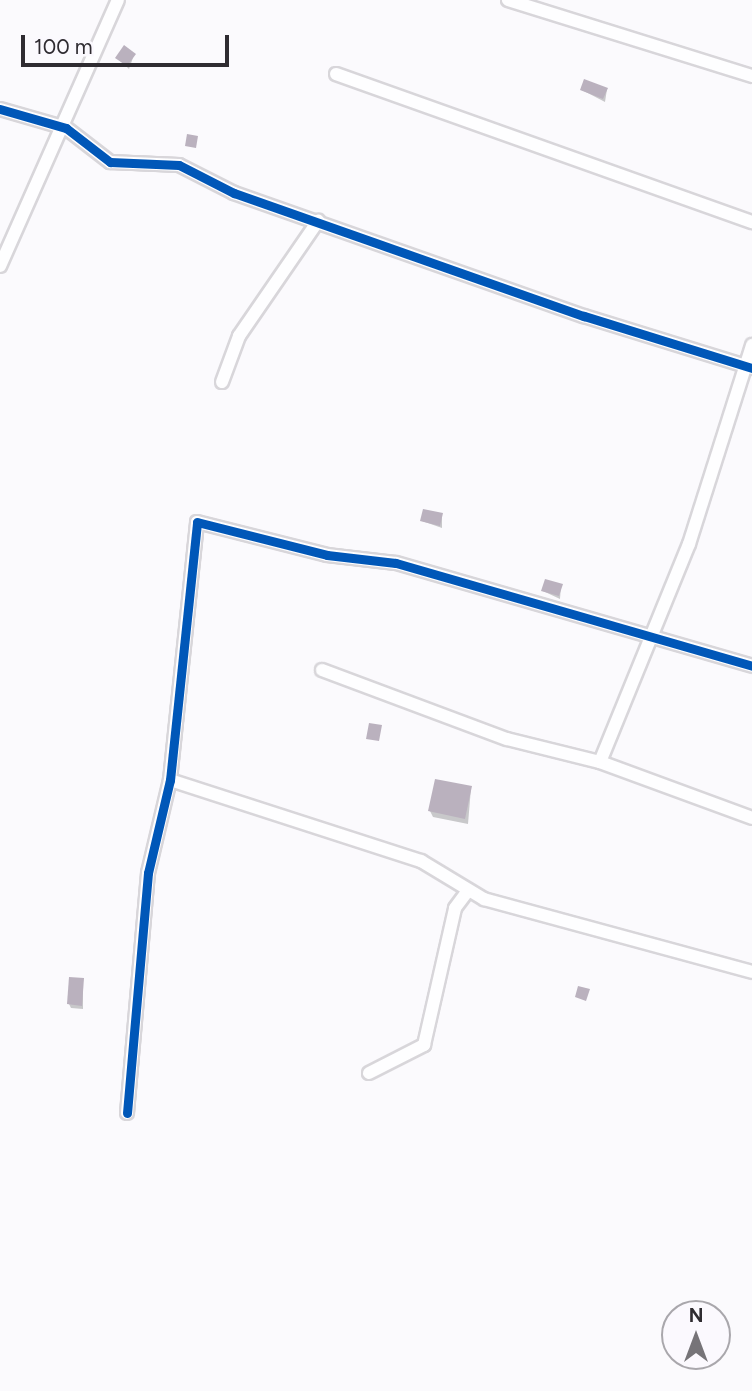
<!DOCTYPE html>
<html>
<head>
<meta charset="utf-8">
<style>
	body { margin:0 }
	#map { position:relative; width:752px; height:1391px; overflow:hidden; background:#fbfafd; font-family:Figtree,sans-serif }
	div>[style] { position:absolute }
	.shadow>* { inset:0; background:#0003 }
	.building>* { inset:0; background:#bab1be }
	.roads { filter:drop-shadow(2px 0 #d8d6da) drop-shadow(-2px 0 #d8d6da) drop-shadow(0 2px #d8d6da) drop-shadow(0 -2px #d8d6da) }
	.minor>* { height:12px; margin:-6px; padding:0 6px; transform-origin:6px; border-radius:6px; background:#fefeff }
	.cycleway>* { height:9px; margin:-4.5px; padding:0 4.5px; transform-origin:4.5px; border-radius:4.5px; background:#0057b8 }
	span { translate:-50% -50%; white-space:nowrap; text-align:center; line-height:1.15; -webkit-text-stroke:7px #fbf9fe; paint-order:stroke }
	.north { position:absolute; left:661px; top:1300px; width:70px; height:70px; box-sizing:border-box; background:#fbf9fe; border:2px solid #a9a7ac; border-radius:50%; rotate:0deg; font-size:19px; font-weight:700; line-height:28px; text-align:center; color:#2f2c31 }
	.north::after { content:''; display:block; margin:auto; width:24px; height:32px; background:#767478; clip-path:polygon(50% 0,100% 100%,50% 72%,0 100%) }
	.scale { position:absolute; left:21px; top:35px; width:208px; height:32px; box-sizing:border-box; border:4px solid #2f2c31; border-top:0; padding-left:9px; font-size:21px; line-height:24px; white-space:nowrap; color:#2f2c31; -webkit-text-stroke:5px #fbf9fe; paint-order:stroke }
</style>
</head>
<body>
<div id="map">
	<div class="shadow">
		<div style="clip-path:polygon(134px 55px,129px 69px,117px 58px)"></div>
		<div style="clip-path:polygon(607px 89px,605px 102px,582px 90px)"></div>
		<div style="clip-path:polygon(442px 515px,442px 528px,422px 521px)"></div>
		<div style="clip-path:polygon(561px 586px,560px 599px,543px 591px)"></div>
		<div style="clip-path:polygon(471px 788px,468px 824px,433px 817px,430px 811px)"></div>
		<div style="clip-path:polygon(83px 980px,83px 1009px,71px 1008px,69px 1004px)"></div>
	</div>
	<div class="building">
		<div style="clip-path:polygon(124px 45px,136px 54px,127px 66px,115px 58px)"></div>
		<div style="clip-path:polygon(584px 79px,608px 88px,603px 99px,580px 90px)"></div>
		<div style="clip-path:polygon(187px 134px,198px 136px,196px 148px,185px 146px)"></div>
		<div style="clip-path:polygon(423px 509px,443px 513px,440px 526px,420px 521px)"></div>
		<div style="clip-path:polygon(545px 579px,563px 584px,559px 596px,541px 591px)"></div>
		<div style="clip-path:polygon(369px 723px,382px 725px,379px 741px,366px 739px)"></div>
		<div style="clip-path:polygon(435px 779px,472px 786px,465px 819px,428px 811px)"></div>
		<div style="clip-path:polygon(69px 977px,84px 978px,82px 1006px,67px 1004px)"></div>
		<div style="clip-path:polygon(578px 986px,590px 989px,586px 1001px,575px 997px)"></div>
	</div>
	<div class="roads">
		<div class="minor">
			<div style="left:508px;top:0;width:256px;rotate:17.3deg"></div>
			<div style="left:336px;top:74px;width:442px;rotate:19.6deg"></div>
			<div style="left:0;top:109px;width:69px;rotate:16.1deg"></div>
			<div style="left:66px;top:128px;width:56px;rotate:37.7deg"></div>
			<div style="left:110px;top:162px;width:69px;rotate:2.5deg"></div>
			<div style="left:179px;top:165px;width:62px;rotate:27deg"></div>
			<div style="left:234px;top:193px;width:371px;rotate:19.4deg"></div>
			<div style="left:584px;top:316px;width:176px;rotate:17.2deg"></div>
			<div style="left:0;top:266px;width:291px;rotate:-66.1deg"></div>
			<div style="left:222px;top:382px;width:49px;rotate:-69.7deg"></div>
			<div style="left:239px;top:336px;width:140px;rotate:-55.5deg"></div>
			<div style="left:322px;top:670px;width:197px;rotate:20.5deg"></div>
			<div style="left:507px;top:739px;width:96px;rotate:13.9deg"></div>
			<div style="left:600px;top:762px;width:162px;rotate:20.2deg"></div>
			<div style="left:600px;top:762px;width:235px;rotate:-67.8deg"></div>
			<div style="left:689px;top:544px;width:209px;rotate:-72.4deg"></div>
			<div style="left:170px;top:780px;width:264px;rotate:17.9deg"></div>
			<div style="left:421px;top:861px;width:74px;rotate:31.1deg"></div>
			<div style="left:484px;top:899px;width:278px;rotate:15.2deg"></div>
			<div style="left:369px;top:1073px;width:62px;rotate:-27deg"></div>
			<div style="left:424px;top:1045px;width:140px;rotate:-77.2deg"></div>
			<div style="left:455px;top:908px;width:21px;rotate:-53deg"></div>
			<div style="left:127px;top:1113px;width:241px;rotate:-85deg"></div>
			<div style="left:148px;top:873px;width:96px;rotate:-76.7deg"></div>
			<div style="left:170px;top:780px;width:259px;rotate:-84deg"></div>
			<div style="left:197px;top:522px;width:134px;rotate:14.2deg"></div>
			<div style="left:327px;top:555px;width:69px;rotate:6.6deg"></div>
			<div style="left:396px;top:563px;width:371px;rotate:16.1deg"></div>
		</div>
	</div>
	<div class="cycleway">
		<div style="left:0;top:109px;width:69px;rotate:16.1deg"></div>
		<div style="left:66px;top:128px;width:56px;rotate:37.7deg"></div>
		<div style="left:110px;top:162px;width:69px;rotate:2.5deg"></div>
		<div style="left:179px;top:165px;width:62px;rotate:27deg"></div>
		<div style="left:234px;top:193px;width:371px;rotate:19.4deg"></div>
		<div style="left:584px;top:316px;width:176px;rotate:17.2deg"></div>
		<div style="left:127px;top:1113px;width:241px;rotate:-85deg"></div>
		<div style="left:148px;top:873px;width:96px;rotate:-76.7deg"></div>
		<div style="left:170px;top:780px;width:259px;rotate:-84deg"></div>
		<div style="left:197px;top:522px;width:134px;rotate:14.2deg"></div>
		<div style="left:327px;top:555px;width:69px;rotate:6.6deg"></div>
		<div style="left:396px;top:563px;width:371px;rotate:16.1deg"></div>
	</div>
	<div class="north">N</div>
	<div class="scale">100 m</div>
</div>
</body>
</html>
